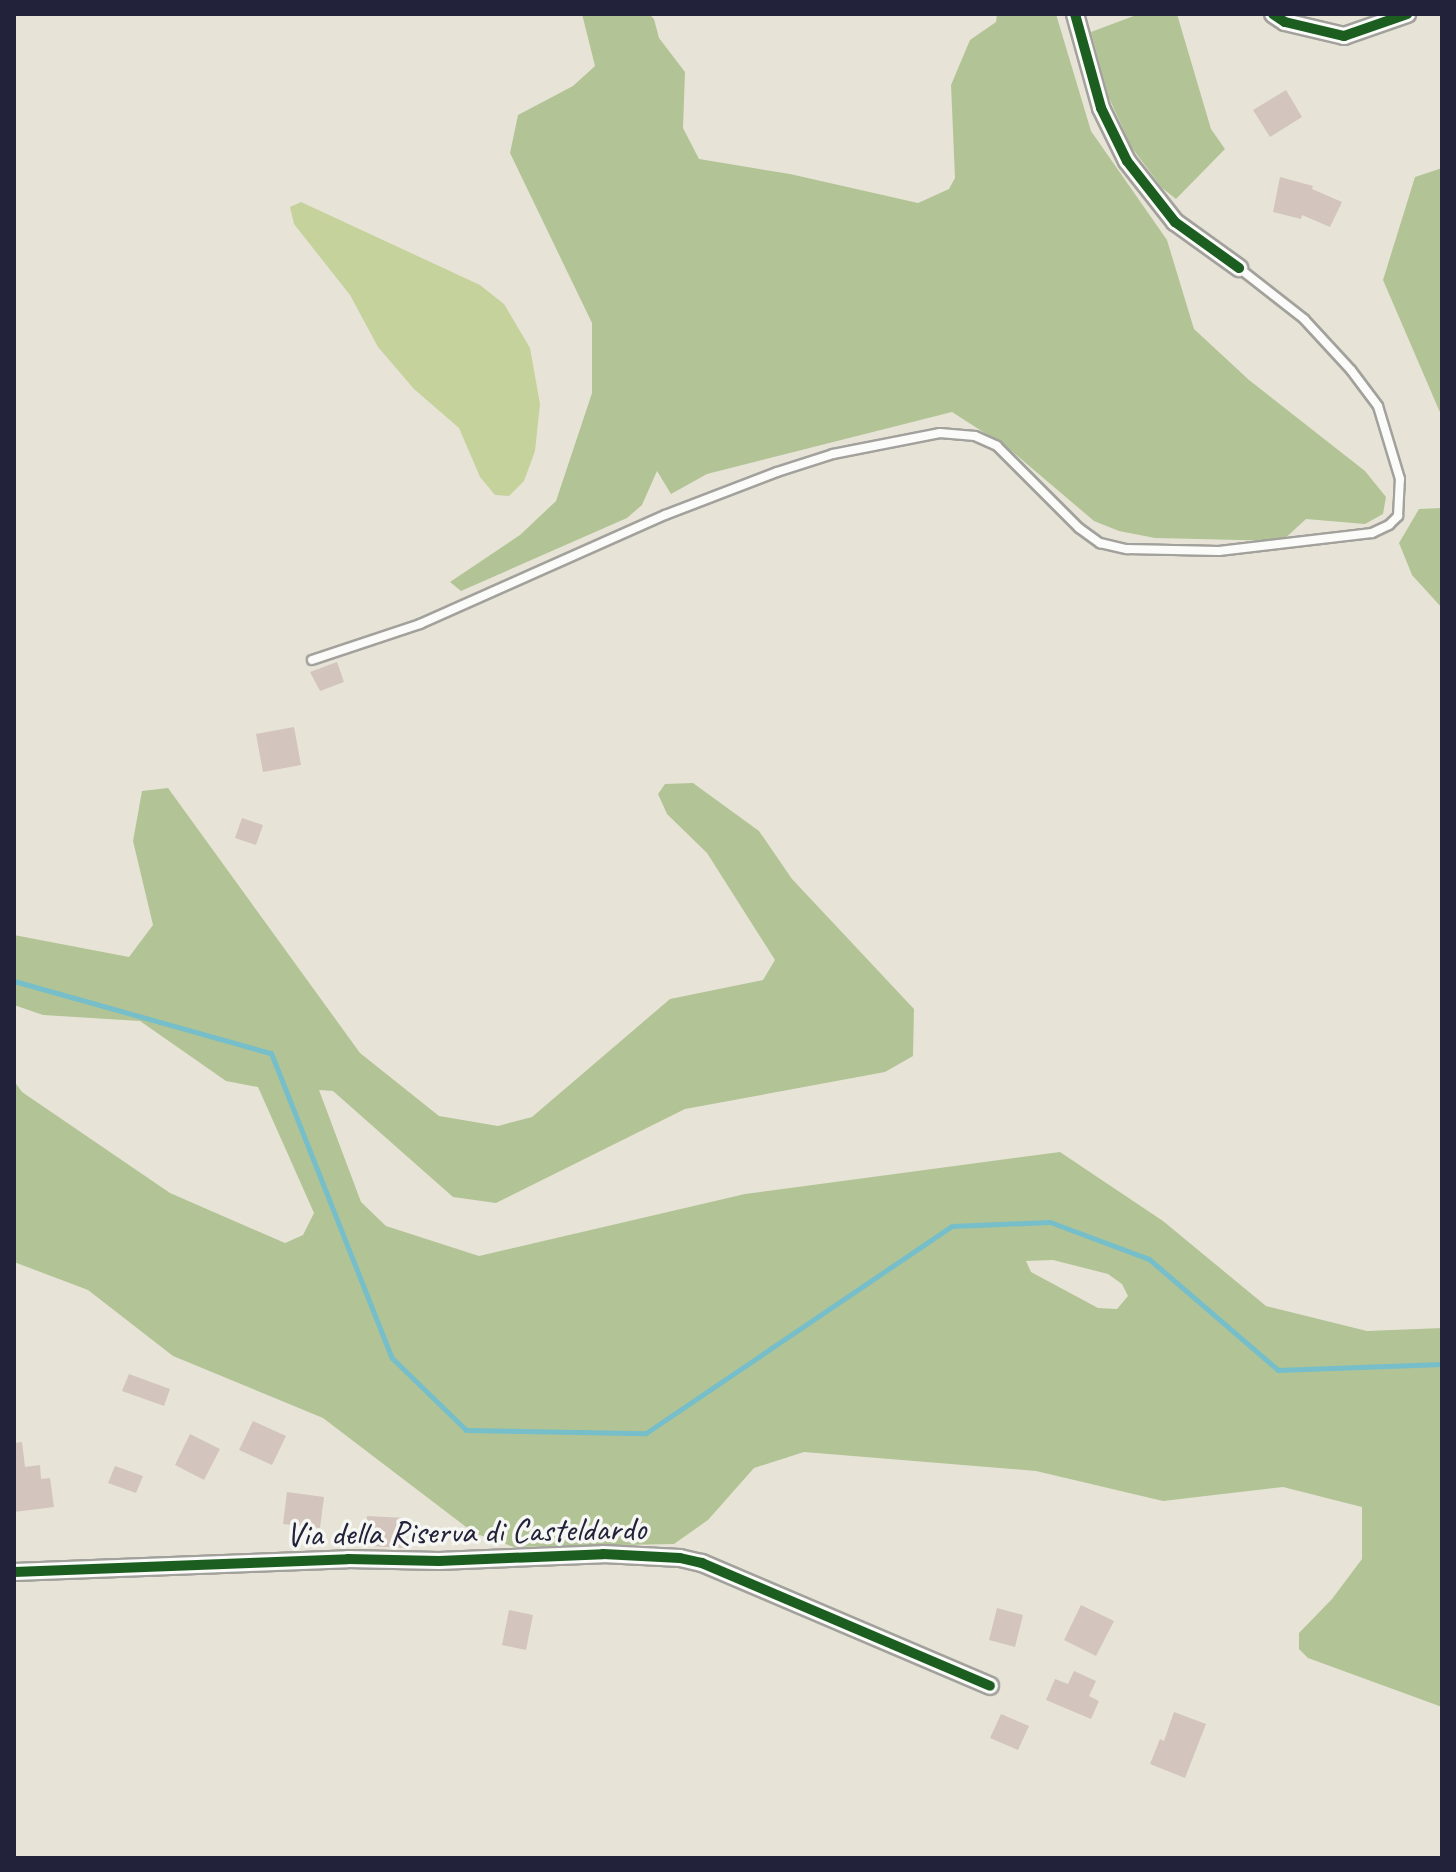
<!DOCTYPE html>
<html>
<head>
<meta charset="utf-8">
<style>
	body { margin:0 }
	#map { position:relative; width:1456px; height:1872px; overflow:hidden; background:#e7e4d7; font-family:Caveat,sans-serif }
	div>[style] { position:absolute }
	.green>* { inset:0; background:#c5d29c }
	.forest>* { inset:0; background:#b2c495 }
	.stream>* { height:5px; margin:-2.5px; padding:0 2.5px; transform-origin:2.5px; border-radius:2.5px; background:#76beca }
	.building>* { inset:0; background:#d3c4bd }
	.roads { filter:drop-shadow(2px 0 #a2a19c) drop-shadow(-2px 0 #a2a19c) drop-shadow(0 2px #a2a19c) drop-shadow(0 -2px #a2a19c) }
	.lane>* { height:8px; margin:-4px; padding:0 4px; transform-origin:4px; border-radius:4px; background:#fbfbf9 }
	.street>* { height:16px; margin:-8px; padding:0 8px; transform-origin:8px; border-radius:8px; background:#fbfbf9 }
	.cycleway>* { height:10px; margin:-5px; padding:0 5px; transform-origin:5px; border-radius:5px; background:#1b5e20 }
	span { translate:-50% -50%; white-space:nowrap; text-align:center; line-height:1.15; -webkit-text-stroke:7px #f6f6f2; paint-order:stroke }
	.street-label { font-size:34px; color:#22223b }
	.frame { position:absolute; inset:0; border:16px solid #22223b; pointer-events:none }
</style>
</head>
<body>
<div id="map">
	<div class="green">
		<div style="clip-path:polygon(301px 202px,480px 285px,504px 304px,530px 348px,540px 404px,535px 451px,524px 481px,509px 496px,495px 495px,480px 477px,459px 428px,414px 389px,378px 347px,350px 295px,294px 224px,290px 207px)"></div>
	</div>
	<div class="forest">
		<div style="clip-path:polygon(582px 14px,649px 14px,654px 19px,659px 38px,685px 72px,683px 128px,699px 159px,790px 174px,918px 203px,949px 189px,955px 178px,951px 85px,970px 40px,996px 22px,997px 14px,1056px 14px,1091px 131px,1167px 240px,1194px 329px,1249px 380px,1365px 471px,1386px 497px,1383px 514px,1365px 524px,1306px 519px,1282px 541px,1155px 538px,1119px 531px,1094px 521px,1008px 448px,952px 412px,707px 474px,671px 494px,657px 471px,642px 505px,627px 518px,461px 591px,450px 582px,520px 535px,556px 501px,592px 393px,592px 323px,510px 153px,518px 115px,573px 86px,595px 66px)"></div>
		<div style="clip-path:polygon(1139px 14px,1177px 14px,1211px 129px,1225px 149px,1176px 199px,1162px 188px,1132px 148px,1109px 98px,1091px 32px)"></div>
		<div style="clip-path:polygon(1442px 168px,1442px 417px,1383px 280px,1415px 177px)"></div>
		<div style="clip-path:polygon(1442px 508px,1442px 608px,1412px 575px,1399px 543px,1419px 509px)"></div>
		<div style="clip-path:polygon(evenodd,693px 783px,759px 831px,792px 879px,914px 1009px,913px 1056px,885px 1072px,685px 1109px,496px 1203px,453px 1197px,333px 1091px,319px 1090px,361px 1202px,386px 1226px,479px 1256px,745px 1194px,1060px 1152px,1163px 1221px,1266px 1306px,1367px 1331px,1442px 1328px,1442px 1707px,1308px 1658px,1299px 1649px,1299px 1633px,1332px 1599px,1362px 1559px,1362px 1507px,1283px 1487px,1163px 1501px,1036px 1471px,804px 1452px,754px 1468px,708px 1520px,674px 1544px,514px 1547px,474px 1533px,323px 1418px,173px 1356px,88px 1290px,14px 1262px,14px 1081px,22px 1092px,170px 1193px,285px 1243px,303px 1235px,314px 1213px,258px 1087px,226px 1081px,140px 1021px,43px 1015px,14px 1005px,14px 935px,129px 957px,153px 925px,133px 841px,142px 791px,168px 788px,360px 1053px,439px 1116px,498px 1126px,532px 1117px,670px 999px,763px 980px,775px 960px,707px 853px,667px 814px,658px 794px,665px 784px,693px 783px,1053px 1260px,1108px 1274px,1122px 1284px,1128px 1296px,1117px 1309px,1098px 1308px,1031px 1272px,1026px 1261px,1053px 1260px)"></div>
	</div>
	<div class="stream">
		<div style="left:14px;top:981px;width:267px;rotate:15.7deg"></div>
		<div style="left:271px;top:1053px;width:328px;rotate:68.4deg"></div>
		<div style="left:392px;top:1358px;width:103px;rotate:44.2deg"></div>
		<div style="left:466px;top:1430px;width:180px;rotate:1deg"></div>
		<div style="left:646px;top:1433px;width:369px;rotate:-34.1deg"></div>
		<div style="left:952px;top:1226px;width:98px;rotate:-2.3deg"></div>
		<div style="left:1050px;top:1222px;width:106px;rotate:20.5deg"></div>
		<div style="left:1149px;top:1259px;width:170px;rotate:40.7deg"></div>
		<div style="left:1278px;top:1370px;width:164px;rotate:-2.1deg"></div>
	</div>
	<div class="building">
		<div style="clip-path:polygon(1286px 90px,1302px 117px,1270px 137px,1253px 110px)"></div>
		<div style="clip-path:polygon(1280px 177px,1313px 186px,1312px 189px,1342px 202px,1330px 227px,1302px 215px,1301px 219px,1273px 212px)"></div>
		<div style="clip-path:polygon(337px 662px,344px 682px,320px 691px,310px 672px)"></div>
		<div style="clip-path:polygon(294px 727px,301px 765px,263px 772px,256px 734px)"></div>
		<div style="clip-path:polygon(242px 818px,263px 825px,256px 845px,235px 838px)"></div>
		<div style="clip-path:polygon(129px 1374px,170px 1389px,164px 1406px,122px 1391px)"></div>
		<div style="clip-path:polygon(253px 1421px,286px 1436px,272px 1465px,239px 1450px)"></div>
		<div style="clip-path:polygon(190px 1434px,220px 1449px,204px 1480px,175px 1465px)"></div>
		<div style="clip-path:polygon(22px 1442px,25px 1467px,40px 1465px,41px 1479px,50px 1478px,54px 1507px,14px 1512px,14px 1443px)"></div>
		<div style="clip-path:polygon(115px 1466px,143px 1476px,136px 1493px,108px 1483px)"></div>
		<div style="clip-path:polygon(287px 1492px,324px 1497px,320px 1528px,283px 1524px)"></div>
		<div style="clip-path:polygon(367px 1516px,406px 1518px,405px 1548px,366px 1546px)"></div>
		<div style="clip-path:polygon(1081px 1605px,1114px 1621px,1096px 1656px,1064px 1640px)"></div>
		<div style="clip-path:polygon(997px 1608px,1023px 1615px,1015px 1647px,989px 1640px)"></div>
		<div style="clip-path:polygon(509px 1610px,533px 1615px,526px 1650px,502px 1645px)"></div>
		<div style="clip-path:polygon(1074px 1671px,1096px 1681px,1089px 1696px,1099px 1701px,1091px 1719px,1046px 1700px,1055px 1679px,1068px 1684px)"></div>
		<div style="clip-path:polygon(1174px 1712px,1206px 1724px,1185px 1778px,1150px 1764px,1160px 1739px,1164px 1741px)"></div>
		<div style="clip-path:polygon(1001px 1714px,1029px 1726px,1018px 1750px,990px 1738px)"></div>
	</div>
	<div class="roads">
		<div class="lane">
			<div style="left:312px;top:660px;width:114px;rotate:-18.4deg"></div>
			<div style="left:420px;top:624px;width:268px;rotate:-24deg"></div>
			<div style="left:665px;top:515px;width:120px;rotate:-21deg"></div>
			<div style="left:777px;top:472px;width:59px;rotate:-17.8deg"></div>
			<div style="left:833px;top:454px;width:109px;rotate:-11.1deg"></div>
			<div style="left:940px;top:433px;width:35px;rotate:5deg"></div>
			<div style="left:975px;top:436px;width:24px;rotate:24deg"></div>
			<div style="left:997px;top:446px;width:116px;rotate:45deg"></div>
			<div style="left:1079px;top:528px;width:26px;rotate:36deg"></div>
			<div style="left:1100px;top:543px;width:28px;rotate:13deg"></div>
			<div style="left:1127px;top:549px;width:92px;rotate:1.2deg"></div>
			<div style="left:1219px;top:551px;width:154px;rotate:-6.7deg"></div>
			<div style="left:1372px;top:533px;width:19px;rotate:-25deg"></div>
			<div style="left:1389px;top:525px;width:13px;rotate:-45deg"></div>
			<div style="left:1398px;top:516px;width:37px;rotate:-87deg"></div>
			<div style="left:1400px;top:479px;width:76px;rotate:-106.8deg"></div>
			<div style="left:1378px;top:406px;width:45px;rotate:-126.9deg"></div>
			<div style="left:1351px;top:370px;width:69px;rotate:-132.7deg"></div>
			<div style="left:1304px;top:319px;width:83px;rotate:-141.9deg"></div>
		</div>
		<div class="street">
			<div style="left:1075px;top:14px;width:98px;rotate:74.5deg"></div>
			<div style="left:1101px;top:108px;width:59px;rotate:63.9deg"></div>
			<div style="left:1127px;top:161px;width:78px;rotate:51.8deg"></div>
			<div style="left:1175px;top:222px;width:79px;rotate:35.7deg"></div>
			<div style="left:1273px;top:14px;width:14px;rotate:34deg"></div>
			<div style="left:1285px;top:22px;width:61px;rotate:13.3deg"></div>
			<div style="left:1344px;top:36px;width:67px;rotate:-19.2deg"></div>
			<div style="left:14px;top:1572px;width:334px;rotate:-2.2deg"></div>
			<div style="left:348px;top:1559px;width:91px;rotate:1.3deg"></div>
			<div style="left:439px;top:1561px;width:164px;rotate:-2.4deg"></div>
			<div style="left:603px;top:1554px;width:77px;rotate:3deg"></div>
			<div style="left:680px;top:1558px;width:23px;rotate:13deg"></div>
			<div style="left:702px;top:1563px;width:313px;rotate:23.1deg"></div>
		</div>
	</div>
	<div class="cycleway">
		<div style="left:1075px;top:14px;width:98px;rotate:74.5deg"></div>
		<div style="left:1101px;top:108px;width:59px;rotate:63.9deg"></div>
		<div style="left:1127px;top:161px;width:78px;rotate:51.8deg"></div>
		<div style="left:1175px;top:222px;width:79px;rotate:35.7deg"></div>
		<div style="left:1273px;top:14px;width:14px;rotate:34deg"></div>
		<div style="left:1285px;top:22px;width:61px;rotate:13.3deg"></div>
		<div style="left:1344px;top:36px;width:67px;rotate:-19.2deg"></div>
		<div style="left:14px;top:1572px;width:334px;rotate:-2.2deg"></div>
		<div style="left:348px;top:1559px;width:91px;rotate:1.3deg"></div>
		<div style="left:439px;top:1561px;width:164px;rotate:-2.4deg"></div>
		<div style="left:603px;top:1554px;width:77px;rotate:3deg"></div>
		<div style="left:680px;top:1558px;width:23px;rotate:13deg"></div>
		<div style="left:702px;top:1563px;width:313px;rotate:23.1deg"></div>
	</div>
	<div class="street-label">
		<span style="left:466px;top:1531px;rotate:-1deg">Via della Riserva di Casteldardo</span>
	</div>
	<div class="frame"></div>
</div>
</body>
</html>
